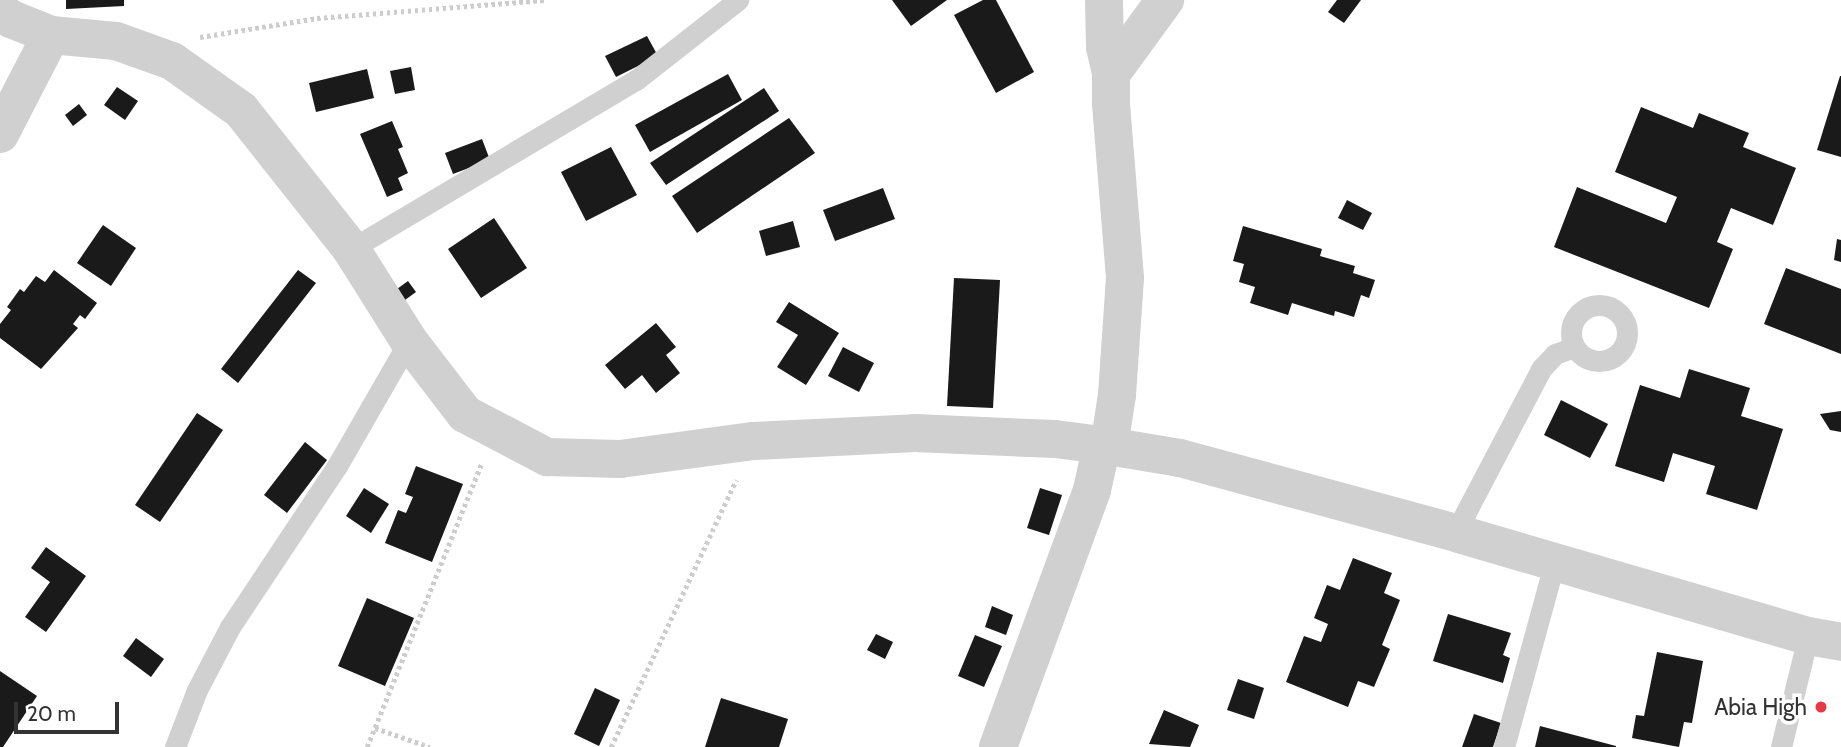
<!DOCTYPE html>
<html>
<head>
<meta charset="utf-8">
<style>
	body { margin:0 }
	#map { position:relative; width:1841px; height:747px; overflow:hidden; background:#fff; font-family:Cabin,sans-serif }
	div>[style] { position:absolute }
	.building>* { inset:0; background:#1a1a1a }
	.path>* { height:4.5px; margin-top:-2.25px; transform-origin:0; background:repeating-linear-gradient(90deg,#cdcdcd 0 3.5px,transparent 0 7px) }
	.service>* { height:21px; margin:-10.5px; padding:0 10.5px; transform-origin:10.5px; border-radius:10.5px; background:#d0d0d0 }
	.service>.ring { margin:-10.5px; padding:0; box-sizing:content-box; background:none; border:21px solid #d0d0d0; border-radius:50% }
	.minor>* { height:38px; margin:-19px; padding:0 19px; transform-origin:19px; border-radius:19px; background:#d0d0d0 }
	.dots>* { width:19px; height:19px; translate:-50% -50%; box-sizing:border-box; border:4px solid #fff; border-radius:50% }
	span { translate:-50% -50%; white-space:nowrap; text-align:center; line-height:1.15; -webkit-text-stroke:7px #fff; paint-order:stroke }
	.poi-label { font-size:23px; color:#333 }
	.right { translate:-100% -50%; text-align:right }
	.scale { position:absolute; left:14px; top:702px; width:105px; height:32px; box-sizing:border-box; border:4px solid #333; border-top:0; padding-left:9px; font-size:21px; line-height:24px; white-space:nowrap; color:#333; -webkit-text-stroke:5px #fff; paint-order:stroke }
</style>
</head>
<body>
<div id="map">
	<div class="building">
		<div style="clip-path:polygon(66px 0,124px 0,124px 6px,66px 9px)"></div>
		<div style="clip-path:polygon(892px 0,947px 0,911px 26px)"></div>
		<div style="clip-path:polygon(983px 0,996px 0,1034px 72px,996px 93px,954px 15px)"></div>
		<div style="clip-path:polygon(1337px 0,1361px 0,1344px 23px,1328px 12px)"></div>
		<div style="clip-path:polygon(647px 36px,658px 56px,616px 77px,605px 56px)"></div>
		<div style="clip-path:polygon(411px 67px,415px 90px,395px 94px,390px 71px)"></div>
		<div style="clip-path:polygon(367px 69px,374px 98px,316px 112px,309px 83px)"></div>
		<div style="clip-path:polygon(728px 74px,742px 100px,650px 152px,635px 125px)"></div>
		<div style="clip-path:polygon(1840px 76px,1841px 76px,1841px 157px,1817px 150px)"></div>
		<div style="clip-path:polygon(117px 87px,138px 101px,125px 120px,104px 105px)"></div>
		<div style="clip-path:polygon(764px 88px,779px 111px,666px 185px,650px 163px)"></div>
		<div style="clip-path:polygon(79px 104px,87px 115px,73px 126px,65px 115px)"></div>
		<div style="clip-path:polygon(1641px 107px,1693px 128px,1699px 113px,1749px 133px,1743px 147px,1796px 168px,1773px 225px,1731px 208px,1717px 242px,1733px 249px,1709px 308px,1554px 247px,1577px 187px,1666px 223px,1677px 197px,1615px 172px)"></div>
		<div style="clip-path:polygon(789px 118px,815px 153px,697px 233px,672px 196px)"></div>
		<div style="clip-path:polygon(392px 121px,403px 147px,398px 149px,408px 173px,398px 178px,403px 190px,387px 197px,360px 134px)"></div>
		<div style="clip-path:polygon(482px 139px,490px 160px,453px 174px,445px 153px)"></div>
		<div style="clip-path:polygon(611px 147px,637px 195px,586px 221px,561px 172px)"></div>
		<div style="clip-path:polygon(883px 188px,895px 219px,835px 241px,823px 210px)"></div>
		<div style="clip-path:polygon(1347px 200px,1372px 213px,1363px 230px,1338px 218px)"></div>
		<div style="clip-path:polygon(494px 218px,527px 268px,481px 298px,448px 249px)"></div>
		<div style="clip-path:polygon(793px 221px,800px 247px,766px 256px,759px 231px)"></div>
		<div style="clip-path:polygon(103px 225px,136px 248px,111px 286px,77px 263px)"></div>
		<div style="clip-path:polygon(1243px 226px,1322px 249px,1320px 256px,1355px 266px,1353px 273px,1375px 280px,1369px 298px,1361px 295px,1354px 317px,1335px 311px,1334px 316px,1292px 303px,1288px 315px,1250px 303px,1255px 287px,1239px 282px,1244px 264px,1233px 261px)"></div>
		<div style="clip-path:polygon(1837px 239px,1841px 240px,1841px 262px,1834px 260px)"></div>
		<div style="clip-path:polygon(1786px 268px,1841px 289px,1841px 354px,1764px 324px)"></div>
		<div style="clip-path:polygon(54px 270px,97px 303px,85px 319px,80px 315px,73px 324px,78px 328px,41px 369px,0 338px,0 324px,11px 310px,7px 307px,20px 289px,24px 292px,36px 276px,45px 282px)"></div>
		<div style="clip-path:polygon(298px 270px,316px 283px,238px 383px,221px 369px)"></div>
		<div style="clip-path:polygon(954px 278px,1000px 280px,993px 408px,947px 406px)"></div>
		<div style="clip-path:polygon(408px 281px,416px 292px,405px 300px,397px 289px)"></div>
		<div style="clip-path:polygon(789px 302px,839px 333px,806px 385px,777px 367px,798px 335px,776px 322px)"></div>
		<div style="clip-path:polygon(656px 323px,676px 347px,666px 355px,680px 373px,656px 393px,642px 375px,625px 389px,605px 365px)"></div>
		<div style="clip-path:polygon(843px 347px,874px 363px,859px 392px,828px 376px)"></div>
		<div style="clip-path:polygon(1689px 369px,1750px 388px,1741px 416px,1783px 429px,1757px 510px,1706px 494px,1715px 466px,1673px 453px,1664px 482px,1615px 466px,1640px 385px,1680px 398px)"></div>
		<div style="clip-path:polygon(1561px 400px,1608px 424px,1590px 458px,1544px 435px)"></div>
		<div style="clip-path:polygon(1841px 411px,1841px 432px,1830px 430px,1820px 414px)"></div>
		<div style="clip-path:polygon(197px 413px,223px 430px,160px 522px,135px 505px)"></div>
		<div style="clip-path:polygon(305px 442px,327px 460px,287px 513px,264px 495px)"></div>
		<div style="clip-path:polygon(416px 466px,463px 484px,432px 562px,385px 543px,398px 510px,406px 513px,413px 497px,405px 494px)"></div>
		<div style="clip-path:polygon(364px 488px,389px 504px,371px 533px,346px 516px)"></div>
		<div style="clip-path:polygon(1040px 488px,1062px 495px,1049px 535px,1027px 528px)"></div>
		<div style="clip-path:polygon(46px 547px,86px 576px,46px 632px,25px 617px,50px 582px,31px 568px)"></div>
		<div style="clip-path:polygon(1353px 558px,1392px 573px,1384px 593px,1400px 600px,1382px 645px,1390px 649px,1374px 687px,1358px 681px,1348px 707px,1286px 682px,1304px 636px,1321px 642px,1328px 624px,1314px 618px,1327px 585px,1340px 590px)"></div>
		<div style="clip-path:polygon(367px 598px,414px 618px,385px 686px,338px 666px)"></div>
		<div style="clip-path:polygon(992px 606px,1013px 615px,1006px 635px,985px 627px)"></div>
		<div style="clip-path:polygon(1448px 614px,1511px 633px,1503px 655px,1510px 658px,1503px 683px,1433px 661px)"></div>
		<div style="clip-path:polygon(876px 634px,893px 642px,885px 659px,867px 650px)"></div>
		<div style="clip-path:polygon(975px 635px,1002px 646px,984px 687px,958px 676px)"></div>
		<div style="clip-path:polygon(136px 638px,164px 659px,151px 677px,123px 656px)"></div>
		<div style="clip-path:polygon(1657px 652px,1703px 661px,1692px 723px,1684px 722px,1679px 747px,1632px 738px,1636px 715px,1644px 716px)"></div>
		<div style="clip-path:polygon(0 671px,37px 696px,3px 747px,0 747px)"></div>
		<div style="clip-path:polygon(1238px 679px,1264px 688px,1254px 719px,1227px 710px)"></div>
		<div style="clip-path:polygon(595px 688px,620px 700px,599px 746px,574px 734px)"></div>
		<div style="clip-path:polygon(721px 698px,788px 719px,779px 747px,705px 747px)"></div>
		<div style="clip-path:polygon(1164px 710px,1199px 725px,1190px 747px,1149px 744px)"></div>
		<div style="clip-path:polygon(1474px 714px,1501px 723px,1493px 747px,1462px 747px)"></div>
		<div style="clip-path:polygon(1540px 726px,1616px 746px,1616px 747px,1535px 747px)"></div>
	</div>
	<div class="path">
		<div style="left:200px;top:37px;width:119px;rotate:-9.2deg"></div>
		<div style="left:317px;top:18px;width:228px;rotate:-4.5deg"></div>
		<div style="left:375px;top:728px;width:58px;rotate:19.1deg"></div>
		<div style="left:367px;top:747px;width:307px;rotate:-68deg"></div>
		<div style="left:611px;top:747px;width:295px;rotate:-64.9deg"></div>
	</div>
	<div class="service">
		<div style="left:351px;top:249px;width:331px;rotate:-30.7deg"></div>
		<div style="left:636px;top:80px;width:130px;rotate:-38.1deg"></div>
		<div class="ring" style="left:1571px;top:305px;width:35px;height:35px"></div>
		<div style="left:1459px;top:534px;width:21px;rotate:-73deg"></div>
		<div style="left:1465px;top:514px;width:164px;rotate:-62.3deg"></div>
		<div style="left:1541px;top:369px;width:21px;rotate:-47deg"></div>
		<div style="left:1555px;top:354px;width:20px;rotate:-20deg"></div>
		<div style="left:175px;top:747px;width:61px;rotate:-68.9deg"></div>
		<div style="left:197px;top:690px;width:71px;rotate:-62.4deg"></div>
		<div style="left:230px;top:627px;width:193px;rotate:-56.4deg"></div>
		<div style="left:337px;top:466px;width:144px;rotate:-60.1deg"></div>
		<div style="left:1504px;top:747px;width:190px;rotate:-74.7deg"></div>
		<div style="left:1781px;top:747px;width:114px;rotate:-76.3deg"></div>
	</div>
	<div class="minor">
		<div style="left:1104px;top:0;width:47px;rotate:88.8deg"></div>
		<div style="left:1105px;top:47px;width:28px;rotate:77deg"></div>
		<div style="left:0;top:11px;width:14px;rotate:36deg"></div>
		<div style="left:11px;top:19px;width:43px;rotate:21.8deg"></div>
		<div style="left:51px;top:35px;width:65px;rotate:5.3deg"></div>
		<div style="left:116px;top:41px;width:59px;rotate:19.7deg"></div>
		<div style="left:172px;top:61px;width:85px;rotate:35.4deg"></div>
		<div style="left:241px;top:110px;width:177px;rotate:51.6deg"></div>
		<div style="left:351px;top:249px;width:109px;rotate:57.8deg"></div>
		<div style="left:409px;top:341px;width:92px;rotate:52.5deg"></div>
		<div style="left:465px;top:414px;width:93px;rotate:27.7deg"></div>
		<div style="left:547px;top:457px;width:73px;rotate:1.6deg"></div>
		<div style="left:620px;top:459px;width:135px;rotate:-7.7deg"></div>
		<div style="left:754px;top:441px;width:161px;rotate:-2.8deg"></div>
		<div style="left:915px;top:433px;width:140px;rotate:2.5deg"></div>
		<div style="left:1055px;top:439px;width:47px;rotate:7.3deg"></div>
		<div style="left:1102px;top:445px;width:79px;rotate:9.5deg"></div>
		<div style="left:1180px;top:458px;width:289px;rotate:15.2deg"></div>
		<div style="left:1459px;top:534px;width:364px;rotate:16.3deg"></div>
		<div style="left:1808px;top:636px;width:34px;rotate:10deg"></div>
		<div style="left:0;top:134px;width:111px;rotate:-62.7deg"></div>
		<div style="left:1109px;top:447px;width:53px;rotate:-81.3deg"></div>
		<div style="left:1117px;top:395px;width:117px;rotate:-86.1deg"></div>
		<div style="left:1125px;top:278px;width:176px;rotate:-94.6deg"></div>
		<div style="left:1111px;top:103px;width:29px;rotate:-90deg"></div>
		<div style="left:1111px;top:74px;width:92px;rotate:-53.9deg"></div>
		<div style="left:998px;top:747px;width:274px;rotate:-69.9deg"></div>
		<div style="left:1092px;top:490px;width:46px;rotate:-77.5deg"></div>
	</div>
	<div class="dots">
		<div style="left:1821px;top:707px;background:#e63946"></div>
	</div>
	<div class="poi-label">
		<span class="right" style="left:1807px;top:707px">Abia High</span>
	</div>
	<div class="scale">20 m</div>
</div>
</body>
</html>
